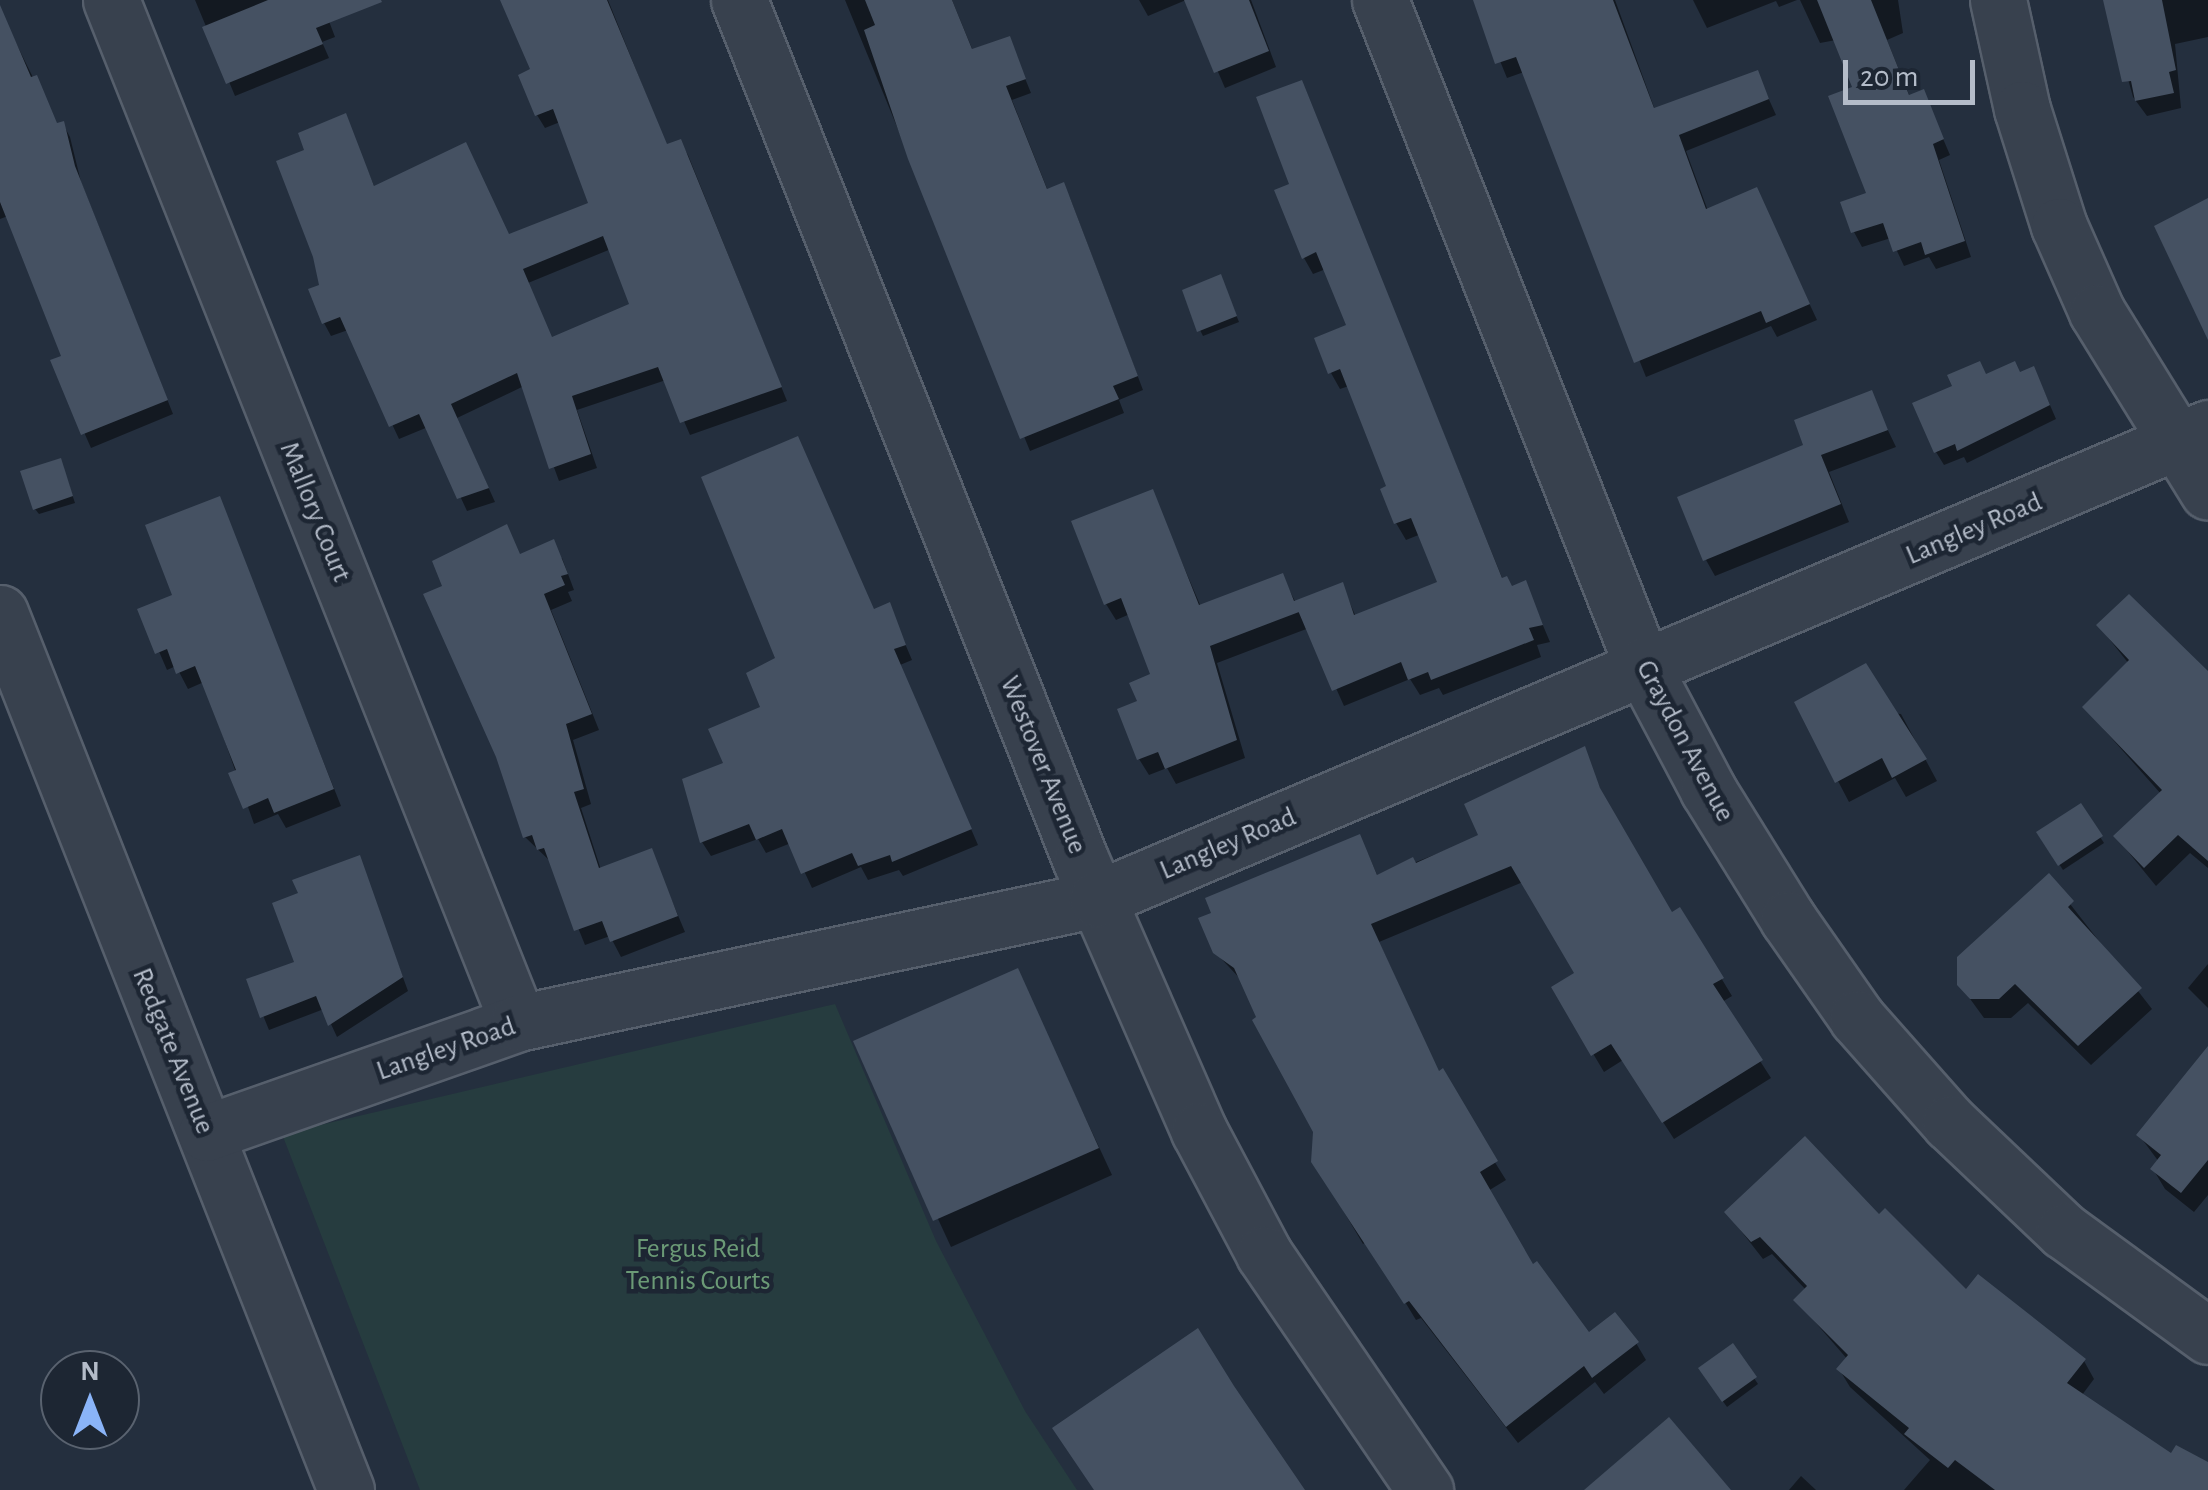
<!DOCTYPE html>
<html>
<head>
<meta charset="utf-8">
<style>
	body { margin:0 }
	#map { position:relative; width:2208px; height:1490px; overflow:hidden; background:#242f3e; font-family:"Alegreya Sans",sans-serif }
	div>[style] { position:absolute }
	.green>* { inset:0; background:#263c3f }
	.shadow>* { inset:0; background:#0007 }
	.building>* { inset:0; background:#455162 }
	.roads { filter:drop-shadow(2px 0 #565f6c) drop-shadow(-2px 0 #565f6c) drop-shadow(0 2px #565f6c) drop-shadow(0 -2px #565f6c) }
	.minor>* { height:55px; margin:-27.5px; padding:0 27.5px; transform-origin:27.5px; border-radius:27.5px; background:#38414e }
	span { translate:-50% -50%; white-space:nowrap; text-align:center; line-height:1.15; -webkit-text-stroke:9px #1d2633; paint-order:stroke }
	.street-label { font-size:28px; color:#b4bcc9 }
	.park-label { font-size:28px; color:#6b9a76 }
	.north { position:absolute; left:40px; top:1350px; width:100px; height:100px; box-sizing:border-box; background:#1d2633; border:2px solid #59626f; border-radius:50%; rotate:0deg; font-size:28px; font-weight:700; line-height:40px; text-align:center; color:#b4bcc9 }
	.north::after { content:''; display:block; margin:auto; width:35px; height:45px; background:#8ab4f8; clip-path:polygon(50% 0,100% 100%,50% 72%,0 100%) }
	.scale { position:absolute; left:1843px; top:60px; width:132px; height:45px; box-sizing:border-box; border:5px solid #b4bcc9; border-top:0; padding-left:12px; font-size:30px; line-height:35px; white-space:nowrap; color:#b4bcc9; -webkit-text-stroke:8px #1d2633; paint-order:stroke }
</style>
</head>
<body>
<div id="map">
	<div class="green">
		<div style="clip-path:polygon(835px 1004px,936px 1241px,1025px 1411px,1077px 1490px,420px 1490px,282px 1134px)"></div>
	</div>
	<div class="shadow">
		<div style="clip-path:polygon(195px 0,321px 0,335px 37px,322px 42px,329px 58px,235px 96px)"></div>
		<div style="clip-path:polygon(evenodd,503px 0,608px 0,667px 147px,680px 142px,688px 155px,787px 401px,690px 435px,666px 380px,577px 410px,597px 468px,559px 481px,524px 386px,457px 418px,495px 502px,467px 511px,428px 427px,399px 439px,348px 330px,331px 336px,324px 323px,307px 151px,345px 117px,375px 188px,509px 237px,592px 204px,560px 122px,545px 128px,537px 115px,533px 70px,503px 0,611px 249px,632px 305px,552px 339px,528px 283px,611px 249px)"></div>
		<div style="clip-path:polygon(845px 0,952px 0,973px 51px,1009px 39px,1031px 93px,1012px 100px,1048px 191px,1063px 185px,1070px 198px,1143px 390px,1119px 400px,1124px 413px,1030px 451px)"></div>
		<div style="clip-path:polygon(1139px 0,1186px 0,1148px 16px)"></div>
		<div style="clip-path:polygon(1187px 0,1251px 0,1276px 67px,1225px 88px)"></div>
		<div style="clip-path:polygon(1475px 0,1615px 0,1655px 110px,1757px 73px,1776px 115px,1686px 151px,1708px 211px,1764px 206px,1817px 320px,1777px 337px,1771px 326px,1646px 377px,1524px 72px,1507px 78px)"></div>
		<div style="clip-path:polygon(1693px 0,1797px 0,1779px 7px,1776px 1px,1707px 28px)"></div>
		<div style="clip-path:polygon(1800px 0,1898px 0,1903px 33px,1887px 40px,1910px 97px,1923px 92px,1950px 155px,1939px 160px,1971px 257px,1936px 269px,1929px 257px,1904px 266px,1891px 238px,1862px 247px,1854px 232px,1869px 194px,1855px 88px,1836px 40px,1820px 43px)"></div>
		<div style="clip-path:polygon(2106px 0,2208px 0,2208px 37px,2175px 44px,2181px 108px,2147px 116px,2133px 97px)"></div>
		<div style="clip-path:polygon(0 26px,13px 37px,57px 126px,63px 124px,70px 137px,81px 182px,173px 414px,91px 448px,53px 362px,64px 357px,8px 216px,0 219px)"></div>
		<div style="clip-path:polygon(1301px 83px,1503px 580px,1512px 589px,1525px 583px,1550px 642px,1537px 645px,1541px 657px,1443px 695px,1439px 688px,1420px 695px,1410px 679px,1344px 706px,1309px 628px,1217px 663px,1245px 758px,1176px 784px,1167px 768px,1149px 775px,1139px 759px,1140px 703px,1153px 676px,1130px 614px,1116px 620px,1106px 604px,1152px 492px,1201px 607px,1282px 576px,1296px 603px,1342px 585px,1356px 617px,1440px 584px,1421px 534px,1406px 540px,1396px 523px,1383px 490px,1390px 487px,1349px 386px,1340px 389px,1331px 373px,1350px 326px,1326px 269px,1313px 274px,1304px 258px,1292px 185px)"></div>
		<div style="clip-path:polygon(1223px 283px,1239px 322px,1203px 336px,1200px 330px)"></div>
		<div style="clip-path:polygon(1986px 376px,2040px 382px,2056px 419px,1967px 463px,1964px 457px,1944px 465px,1936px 452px)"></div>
		<div style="clip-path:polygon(1870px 393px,1896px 447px,1829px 472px,1849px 522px,1715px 576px,1706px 560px,1807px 446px)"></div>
		<div style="clip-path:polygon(63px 467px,75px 503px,39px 514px,35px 509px)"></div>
		<div style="clip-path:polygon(219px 499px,341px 806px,286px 828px,278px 814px,254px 824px,204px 682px,188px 689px,176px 666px,167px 670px,141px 610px,176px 596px)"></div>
		<div style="clip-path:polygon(521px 556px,562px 558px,574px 590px,568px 592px,572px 601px,551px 610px,599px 730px,573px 740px,591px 804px,581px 808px,601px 870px,651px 851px,685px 932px,621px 957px,610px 936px,585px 945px,552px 863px,525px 837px,498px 756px)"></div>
		<div style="clip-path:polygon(889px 606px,912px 660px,900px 665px,978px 845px,903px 876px,899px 870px,868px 880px,861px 867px,812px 888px,791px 843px,766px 853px,758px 839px,711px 856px,702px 842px,726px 764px,763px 708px)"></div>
		<div style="clip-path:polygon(2099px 626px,2208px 675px,2208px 868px,2190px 853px,2156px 886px,2116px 837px,2161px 794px,2085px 708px,2129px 664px)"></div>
		<div style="clip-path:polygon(1797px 703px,1901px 714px,1937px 781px,1906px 797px,1895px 778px,1849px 802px)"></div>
		<div style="clip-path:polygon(1584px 750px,1608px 808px,1671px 915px,1703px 948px,1732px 996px,1722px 1002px,1771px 1078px,1674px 1139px,1623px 1060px,1604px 1072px,1554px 988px,1577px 974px,1523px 882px,1379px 942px,1439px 1073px,1506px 1180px,1488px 1191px,1532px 1268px,1588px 1336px,1636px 1343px,1646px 1360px,1604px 1394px,1595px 1382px,1518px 1443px,1421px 1318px,1416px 1320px,1368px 1241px,1363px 1244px,1325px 1180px,1316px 1132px,1244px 983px,1215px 952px,1368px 854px,1378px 877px,1482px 836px)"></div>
		<div style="clip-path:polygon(2080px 806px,2104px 843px,2063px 870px,2039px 833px)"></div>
		<div style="clip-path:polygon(359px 858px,408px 991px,337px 1037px,324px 1009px,269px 1030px,249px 981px,297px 964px,301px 895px)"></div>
		<div style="clip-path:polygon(2049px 877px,2152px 1009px,2091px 1065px,2028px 1003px,2011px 1018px,1984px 1018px,1960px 985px)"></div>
		<div style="clip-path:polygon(2208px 964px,2208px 1008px,2188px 988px)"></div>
		<div style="clip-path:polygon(1017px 971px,1112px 1175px,951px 1247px,856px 1042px)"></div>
		<div style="clip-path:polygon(2208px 1050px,2208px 1195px,2194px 1212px,2165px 1189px,2153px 1169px,2159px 1162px,2139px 1135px)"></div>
		<div style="clip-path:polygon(1727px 1213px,1879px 1218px,1966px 1292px,2084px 1361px,2094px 1379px,2082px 1395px,2172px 1456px,2208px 1465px,2208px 1490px,1904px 1490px,1930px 1460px,1850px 1387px,1839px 1369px,1848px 1360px,1796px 1300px,1806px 1290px,1772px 1254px,1763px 1259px)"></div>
		<div style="clip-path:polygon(1732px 1346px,1758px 1384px,1727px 1407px,1704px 1375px)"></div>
		<div style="clip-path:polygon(1801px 1476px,1816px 1490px,1789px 1490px)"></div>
	</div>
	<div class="building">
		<div style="clip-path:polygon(268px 0,381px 0,382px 2px,316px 28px,323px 44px,226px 84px,202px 27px)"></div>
		<div style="clip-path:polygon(evenodd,500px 0,607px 0,667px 144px,681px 139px,782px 387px,680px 423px,658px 367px,572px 396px,591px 454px,549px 469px,517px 373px,451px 404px,489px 488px,457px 499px,419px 414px,389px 427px,340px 317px,322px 324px,308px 289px,319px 285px,313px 257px,276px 161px,304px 150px,298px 133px,346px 113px,374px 186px,466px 142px,509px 234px,588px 203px,553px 109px,535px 116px,518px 75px,530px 69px,500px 0,603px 236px,629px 304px,552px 337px,523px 269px,603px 236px)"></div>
		<div style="clip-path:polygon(865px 0,952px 0,972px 49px,1010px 36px,1026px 79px,1006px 86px,1047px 189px,1064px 182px,1138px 376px,1113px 386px,1119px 399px,1020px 439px,908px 159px,864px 30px,875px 25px)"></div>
		<div style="clip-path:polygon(1184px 0,1249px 0,1269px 51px,1214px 73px)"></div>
		<div style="clip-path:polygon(1473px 0,1613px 0,1654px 108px,1758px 70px,1769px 99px,1679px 135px,1706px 209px,1757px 187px,1810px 304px,1766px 323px,1761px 311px,1634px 363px,1516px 57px,1495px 64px)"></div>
		<div style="clip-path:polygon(1817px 0,1871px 0,1909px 95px,1924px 89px,1944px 139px,1933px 144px,1965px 241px,1925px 255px,1921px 242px,1893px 252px,1883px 223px,1851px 233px,1840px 202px,1866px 193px,1828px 96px,1852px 87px)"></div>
		<div style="clip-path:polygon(2103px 0,2162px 0,2176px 70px,2169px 72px,2174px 93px,2135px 101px,2131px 81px,2122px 82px)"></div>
		<div style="clip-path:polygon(0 5px,31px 77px,37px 75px,57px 123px,64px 121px,75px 166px,168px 400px,81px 435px,50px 360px,61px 356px,0 202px)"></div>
		<div style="clip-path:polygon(1302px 80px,1502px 578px,1507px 576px,1512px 586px,1526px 580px,1543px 625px,1529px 628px,1534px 640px,1431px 680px,1428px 672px,1408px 680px,1401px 662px,1332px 691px,1294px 601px,1299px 612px,1210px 646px,1237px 740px,1165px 769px,1158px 752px,1137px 760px,1117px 709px,1137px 701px,1129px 683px,1150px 674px,1121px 598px,1104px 605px,1071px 521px,1153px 489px,1199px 605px,1283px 573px,1294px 601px,1343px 582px,1354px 615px,1437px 582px,1411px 518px,1394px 524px,1380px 489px,1386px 486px,1340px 369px,1328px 374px,1314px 338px,1346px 325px,1316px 252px,1302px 259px,1274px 190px,1289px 184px,1256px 97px)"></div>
		<div style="clip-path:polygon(2208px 198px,2208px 340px,2154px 226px)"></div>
		<div style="clip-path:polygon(1221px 274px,1237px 316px,1197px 332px,1182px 290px)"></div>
		<div style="clip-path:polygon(1980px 361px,1986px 374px,2015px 361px,2020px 372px,2034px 366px,2050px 405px,1957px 451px,1955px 444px,1934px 453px,1912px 403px,1952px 386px,1947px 375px)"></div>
		<div style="clip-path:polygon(1872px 390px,1888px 430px,1821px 455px,1841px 504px,1703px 561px,1677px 497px,1803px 445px,1794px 420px)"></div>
		<div style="clip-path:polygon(798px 436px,874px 609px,890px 602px,906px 645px,894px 649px,972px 829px,892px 862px,890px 855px,858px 866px,852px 853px,801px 874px,782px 829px,756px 840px,749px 824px,700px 843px,682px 779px,723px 763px,708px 729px,760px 707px,746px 673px,775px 658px,701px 477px)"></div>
		<div style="clip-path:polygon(61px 458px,73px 496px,33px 510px,20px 471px)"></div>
		<div style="clip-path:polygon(220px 496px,334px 789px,274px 813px,268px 798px,243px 809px,228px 773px,236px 770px,195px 666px,176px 674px,167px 649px,155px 654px,137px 609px,172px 595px,145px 525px)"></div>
		<div style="clip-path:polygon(507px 524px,520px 554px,554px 539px,568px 574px,561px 576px,565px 585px,544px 594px,592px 714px,566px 724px,584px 789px,574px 792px,599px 868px,652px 848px,678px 916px,610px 942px,602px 921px,574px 931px,544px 848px,537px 850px,532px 835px,523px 838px,496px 757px,423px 594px,442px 586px,432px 561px)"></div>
		<div style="clip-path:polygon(2129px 594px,2208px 671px,2208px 861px,2178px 835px,2144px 868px,2113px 836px,2162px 790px,2082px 707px,2129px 660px,2096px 625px)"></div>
		<div style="clip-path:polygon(1866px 663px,1927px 759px,1892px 778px,1882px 758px,1835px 783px,1794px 702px)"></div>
		<div style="clip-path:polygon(1585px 746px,1600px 788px,1672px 912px,1680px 907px,1705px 947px,1724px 978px,1713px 984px,1763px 1060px,1662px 1123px,1611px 1044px,1591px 1056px,1551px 987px,1574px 973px,1511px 866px,1371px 924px,1439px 1071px,1443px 1068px,1498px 1161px,1480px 1172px,1533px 1264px,1537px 1261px,1589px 1332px,1615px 1312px,1639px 1342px,1592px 1378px,1584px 1366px,1506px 1427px,1409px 1301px,1404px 1304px,1311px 1162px,1313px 1132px,1252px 1020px,1256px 1017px,1234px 968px,1213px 953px,1198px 918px,1211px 913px,1205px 898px,1360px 834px,1377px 875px,1413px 857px,1416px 863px,1478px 835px,1464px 804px)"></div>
		<div style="clip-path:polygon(2081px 803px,2103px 836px,2058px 866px,2036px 832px)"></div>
		<div style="clip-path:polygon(360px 855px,403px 977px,328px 1026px,316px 996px,260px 1018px,246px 979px,294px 962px,272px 903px,298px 893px,292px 880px)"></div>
		<div style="clip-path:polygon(2049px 873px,2074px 901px,2068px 907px,2142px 988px,2078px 1046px,2015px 984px,1999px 999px,1970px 999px,1957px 985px,1957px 957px)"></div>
		<div style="clip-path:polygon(1018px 968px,1099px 1148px,933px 1221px,853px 1041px)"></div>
		<div style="clip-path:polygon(2208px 1046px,2208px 1160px,2181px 1193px,2150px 1169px,2161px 1155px,2136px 1135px)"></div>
		<div style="clip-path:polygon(1805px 1136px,1879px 1214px,1885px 1208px,1966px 1289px,1978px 1274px,2086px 1359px,2067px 1383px,2171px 1453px,2176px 1445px,2208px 1462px,2208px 1490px,1995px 1490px,1955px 1460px,1948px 1468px,1904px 1434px,1909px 1428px,1836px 1369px,1848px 1355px,1793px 1300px,1807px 1286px,1760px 1237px,1751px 1242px,1724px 1212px)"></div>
		<div style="clip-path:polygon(1198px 1328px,1234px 1386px,1305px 1490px,1094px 1490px,1052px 1428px)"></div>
		<div style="clip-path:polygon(1733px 1343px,1757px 1377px,1722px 1402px,1698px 1368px)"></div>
		<div style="clip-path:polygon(1669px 1417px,1731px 1490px,1584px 1490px)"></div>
	</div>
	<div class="roads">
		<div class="minor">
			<div style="left:111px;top:0;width:1101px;rotate:68.3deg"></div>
			<div style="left:739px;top:0;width:926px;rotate:68.34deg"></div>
			<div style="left:1081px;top:861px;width:295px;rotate:66.4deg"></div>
			<div style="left:1199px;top:1131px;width:139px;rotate:62.1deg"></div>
			<div style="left:1264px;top:1254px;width:286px;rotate:55.7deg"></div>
			<div style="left:1380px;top:0;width:717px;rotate:68.48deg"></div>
			<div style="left:1643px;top:667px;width:139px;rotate:62.1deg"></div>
			<div style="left:1708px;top:790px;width:152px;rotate:58.2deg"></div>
			<div style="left:1788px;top:919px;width:121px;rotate:55.1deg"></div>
			<div style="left:1857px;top:1018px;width:140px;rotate:48.5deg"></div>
			<div style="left:1950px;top:1123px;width:157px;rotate:43.5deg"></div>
			<div style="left:2064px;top:1231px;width:178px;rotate:36.1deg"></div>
			<div style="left:1998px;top:0;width:112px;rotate:77.6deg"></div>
			<div style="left:2022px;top:109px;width:123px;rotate:72.5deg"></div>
			<div style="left:2059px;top:226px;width:94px;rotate:66.2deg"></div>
			<div style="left:2097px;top:312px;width:211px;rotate:58.3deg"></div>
			<div style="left:0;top:613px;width:943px;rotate:68.47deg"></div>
			<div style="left:206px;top:1133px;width:331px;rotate:-19.4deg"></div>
			<div style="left:518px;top:1023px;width:592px;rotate:-12.09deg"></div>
			<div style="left:1097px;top:899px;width:1207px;rotate:-22.97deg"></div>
		</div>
	</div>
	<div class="street-label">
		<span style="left:315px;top:512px;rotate:68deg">Mallory Court</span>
		<span style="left:1974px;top:529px;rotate:-23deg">Langley Road</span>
		<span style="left:1685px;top:741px;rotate:62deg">Graydon Avenue</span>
		<span style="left:1043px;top:765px;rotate:68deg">Westover Avenue</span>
		<span style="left:1228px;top:844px;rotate:-23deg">Langley Road</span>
		<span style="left:446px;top:1049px;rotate:-19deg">Langley Road</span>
		<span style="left:173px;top:1051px;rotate:68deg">Redgate Avenue</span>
	</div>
	<div class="park-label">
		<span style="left:698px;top:1265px">Fergus Reid<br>Tennis Courts</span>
	</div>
	<div class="north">N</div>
	<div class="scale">20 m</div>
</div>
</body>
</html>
